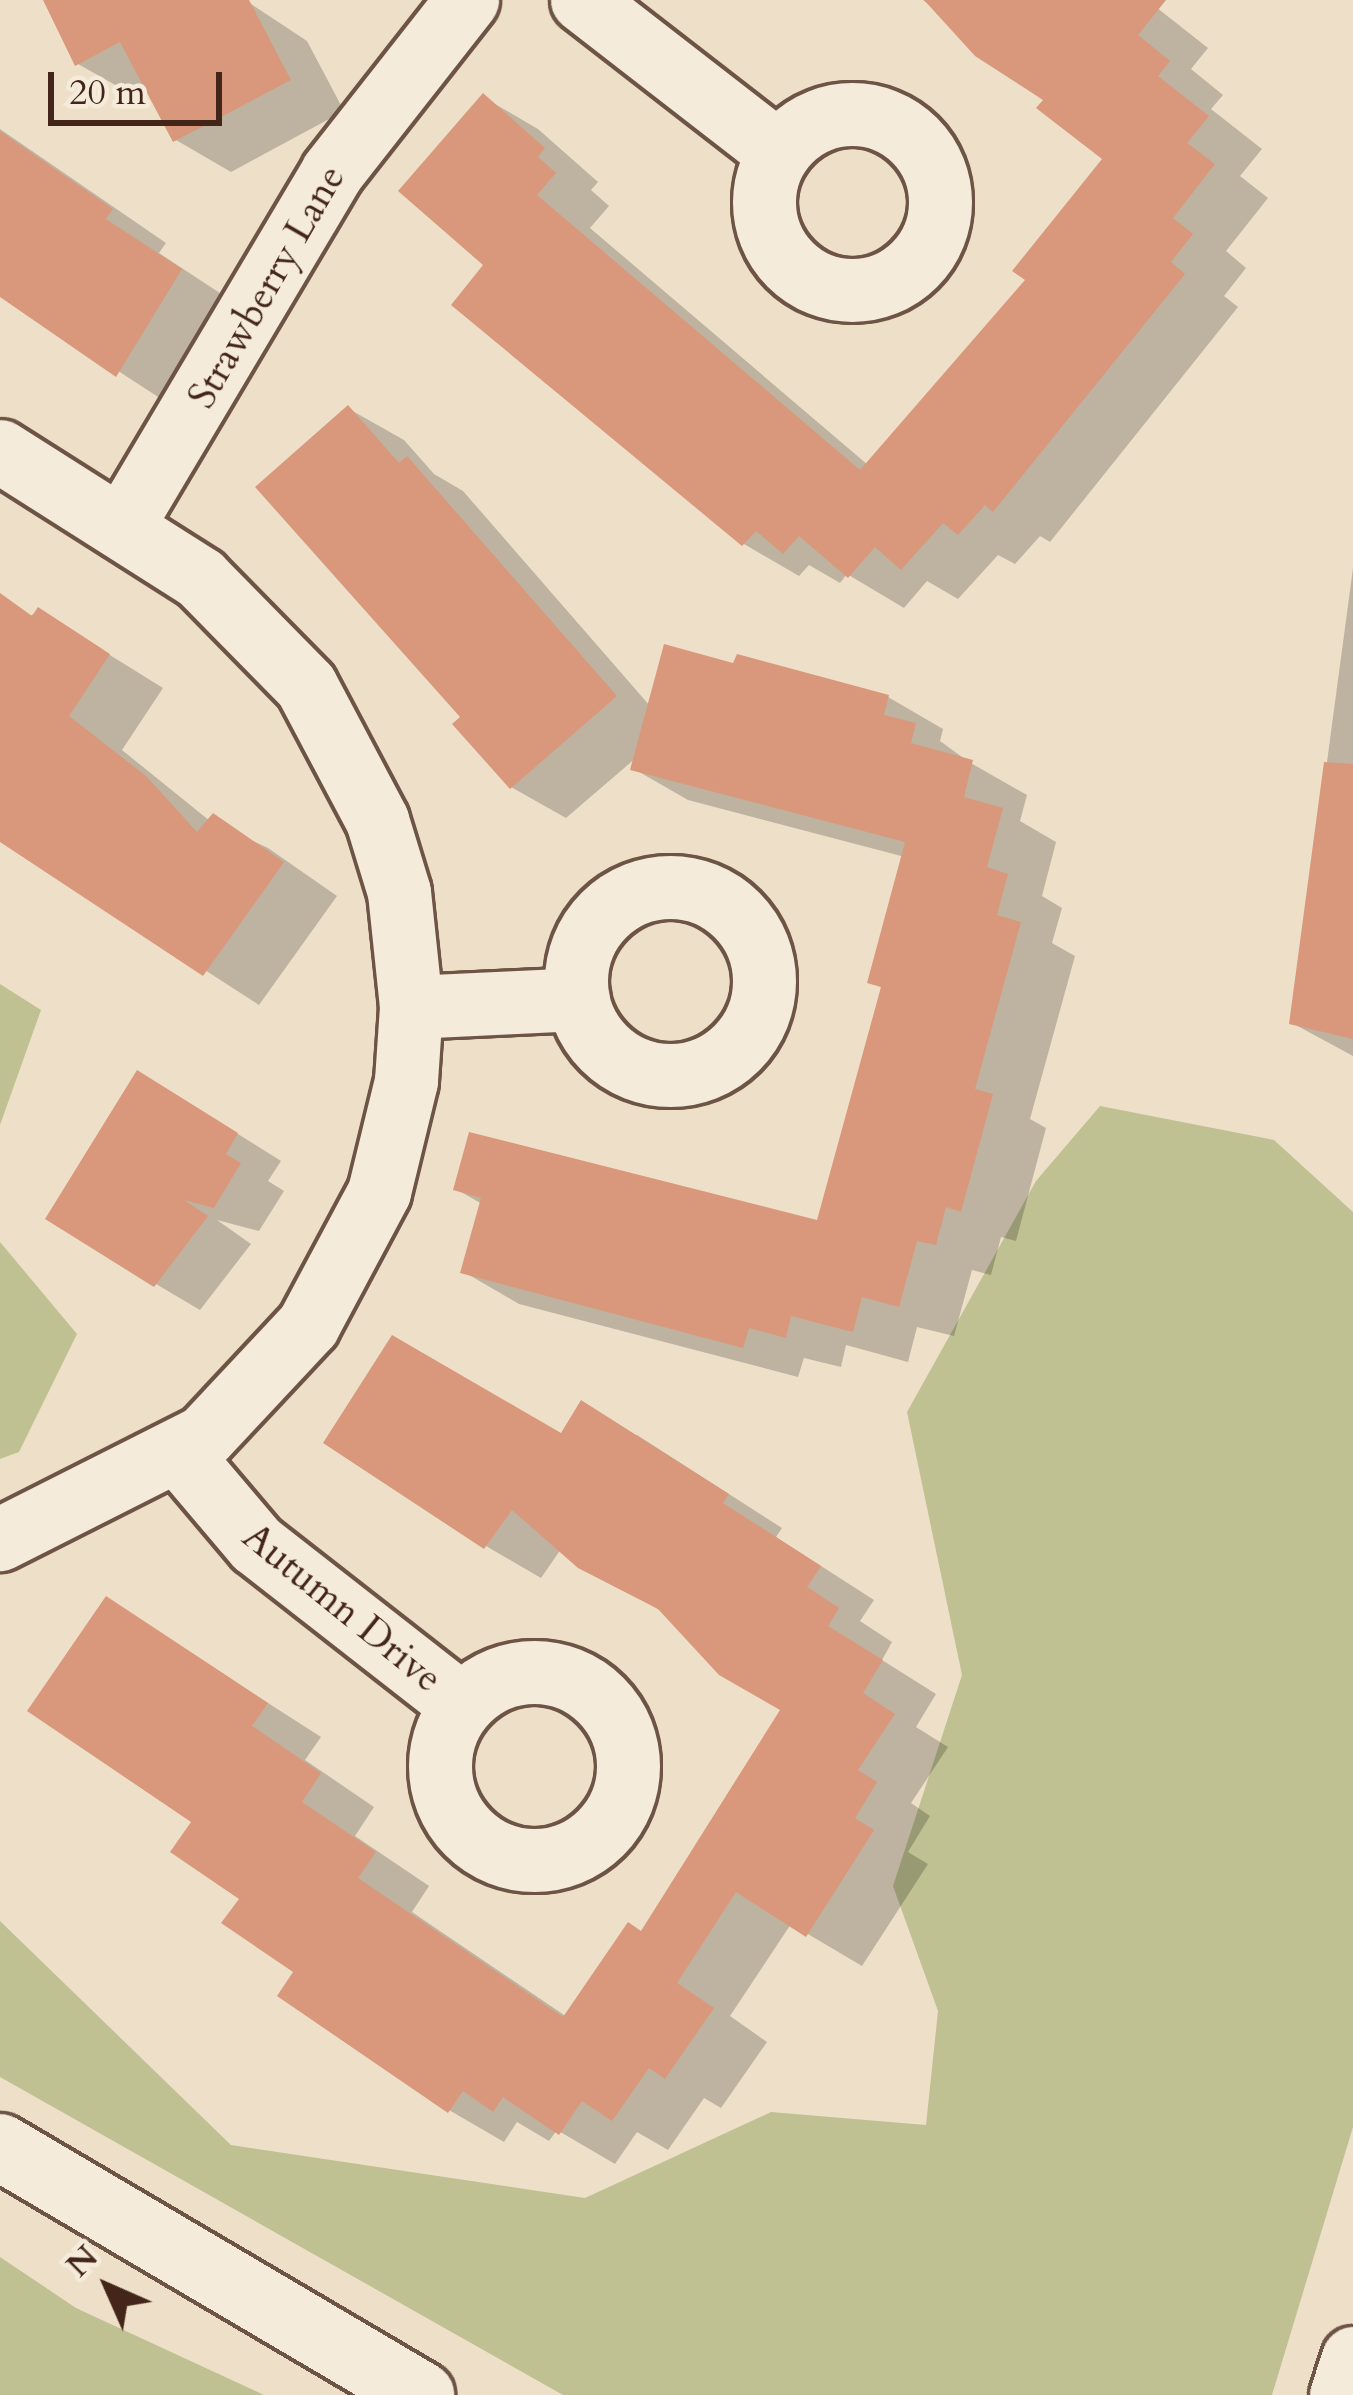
<!DOCTYPE html>
<html>
<head>
<meta charset="utf-8">
<style>
	body { margin:0 }
	#map { position:relative; width:1353px; height:2395px; overflow:hidden; background:#eee0c8; font-family:Cardo,serif }
	div>[style] { position:absolute }
	.green>* { inset:0; background:#bfc192 }
	.shadow>* { inset:0; background:#0003 }
	.building>* { inset:0; background:#d9977b }
	.roads { filter:drop-shadow(3px 0 #6e5445) drop-shadow(-3px 0 #6e5445) drop-shadow(0 3px #6e5445) drop-shadow(0 -3px #6e5445) }
	.minor>* { height:63px; margin:-31.5px; padding:0 31.5px; transform-origin:31.5px; border-radius:31.5px; background:#f4ebdb }
	.minor>.ring { margin:-31.5px; padding:0; box-sizing:content-box; background:none; border:63px solid #f4ebdb; border-radius:50% }
	.tertiary>* { height:66px; margin:-33px; padding:0 33px; transform-origin:33px; border-radius:33px; background:#f4ebdb }
	span { translate:-50% -50%; white-space:nowrap; text-align:center; line-height:1.15; -webkit-text-stroke:9px #f4ebdb; paint-order:stroke }
	.street-label { font-size:39px; color:#432519 }
	.north { position:absolute; left:48px; top:2227px; width:120px; height:120px; -webkit-text-stroke:9px #f4ebdb; paint-order:stroke; rotate:315deg; font-size:33px; font-weight:700; line-height:48px; text-align:center; color:#432519 }
	.north::after { content:''; display:block; margin:auto; width:42px; height:54px; background:#432519; clip-path:polygon(50% 0,100% 100%,50% 72%,0 100%) }
	.scale { position:absolute; left:48px; top:72px; width:174px; height:54px; box-sizing:border-box; border:6px solid #432519; border-top:0; padding-left:15px; font-size:36px; line-height:42px; white-space:nowrap; color:#432519; -webkit-text-stroke:9px #f4ebdb; paint-order:stroke }
</style>
</head>
<body>
<div id="map">
	<div class="green">
		<div style="clip-path:polygon(0 984px,41px 1010px,0 1125px)"></div>
		<div style="clip-path:polygon(1100px 1106px,1274px 1140px,1353px 1212px,1353px 2127px,1272px 2395px,563px 2395px,0 2077px,0 1921px,231px 2145px,585px 2198px,771px 2112px,926px 2125px,938px 2011px,893px 1886px,962px 1675px,907px 1412px,1036px 1181px)"></div>
		<div style="clip-path:polygon(0 1242px,77px 1334px,19px 1452px,0 1459px)"></div>
		<div style="clip-path:polygon(0 2257px,76px 2308px,264px 2395px,0 2395px)"></div>
	</div>
	<div class="shadow">
		<div style="clip-path:polygon(46px 0,245px 0,307px 41px,344px 111px,231px 172px,176px 140px,147px 87px,133px 95px,78px 64px)"></div>
		<div style="clip-path:polygon(923px 0,1147px 0,1208px 48px,1191px 69px,1223px 95px,1211px 109px,1262px 149px,1240px 176px,1268px 198px,1226px 251px,1246px 268px,1224px 296px,1238px 307px,1050px 542px,1040px 536px,1015px 564px,998px 555px,958px 599px,927px 581px,904px 608px,847px 574px,840px 583px,809px 565px,799px 576px,744px 544px,455px 305px,487px 265px,483px 97px,538px 129px,598px 182px,591px 190px,609px 206px,590px 228px,868px 465px,1029px 280px,1106px 159px,1048px 99px)"></div>
		<div style="clip-path:polygon(0 129px,166px 243px,159px 253px,235px 303px,172px 406px,0 294px)"></div>
		<div style="clip-path:polygon(349px 409px,404px 440px,434px 474px,463px 491px,650px 706px,735px 666px,888px 697px,943px 729px,940px 741px,969px 762px,1027px 795px,1020px 821px,1056px 842px,1042px 896px,1062px 908px,1052px 943px,1075px 956px,1030px 1119px,1046px 1128px,1016px 1241px,1001px 1237px,991px 1275px,972px 1270px,954px 1336px,917px 1327px,908px 1362px,846px 1345px,841px 1367px,804px 1358px,798px 1377px,519px 1304px,464px 1272px,482px 1204px,456px 1189px,819px 1224px,884px 989px,871px 982px,905px 857px,688px 800px,634px 769px,637px 757px,566px 818px,511px 787px,464px 717px)"></div>
		<div style="clip-path:polygon(1353px 568px,1353px 1056px,1292px 1023px)"></div>
		<div style="clip-path:polygon(39px 611px,163px 688px,122px 750px,210px 821px,268px 848px,337px 896px,259px 1005px,0 838px,0 632px)"></div>
		<div style="clip-path:polygon(182px 1099px,281px 1161px,268px 1181px,284px 1191px,259px 1231px,217px 1220px,251px 1244px,200px 1310px,156px 1284px)"></div>
		<div style="clip-path:polygon(637px 1435px,782px 1528px,776px 1537px,874px 1600px,860px 1621px,892px 1642px,882px 1660px,936px 1694px,916px 1727px,948px 1747px,911px 1803px,930px 1816px,908px 1852px,928px 1864px,862px 1966px,791px 1924px,730px 2016px,767px 2042px,721px 2108px,704px 2098px,668px 2150px,637px 2132px,615px 2164px,557px 2130px,549px 2141px,517px 2122px,504px 2142px,449px 2110px,298px 1971px,195px 1821px,107px 1600px,321px 1737px,305px 1760px,374px 1807px,355px 1836px,429px 1886px,412px 1912px,567px 2017px,642px 1934px,784px 1709px,666px 1614px,561px 1549px,541px 1578px,486px 1546px,562px 1437px)"></div>
	</div>
	<div class="building">
		<div style="clip-path:polygon(43px 0,249px 0,291px 80px,173px 142px,120px 42px,75px 66px)"></div>
		<div style="clip-path:polygon(924px 0,1166px 0,1138px 35px,1170px 61px,1158px 76px,1209px 116px,1187px 143px,1215px 164px,1173px 218px,1193px 234px,1171px 262px,1185px 274px,993px 512px,985px 505px,958px 535px,943px 523px,901px 570px,875px 547px,848px 578px,799px 536px,783px 554px,756px 531px,742px 546px,451px 305px,483px 265px,398px 191px,483px 93px,545px 148px,538px 157px,556px 173px,537px 195px,860px 470px,1025px 280px,1012px 271px,1102px 159px,1036px 108px,1043px 100px,975px 56px)"></div>
		<div style="clip-path:polygon(0 131px,113px 209px,106px 219px,182px 269px,116px 377px,0 297px)"></div>
		<div style="clip-path:polygon(348px 405px,399px 463px,407px 456px,617px 696px,510px 789px,452px 724px,460px 717px,255px 487px)"></div>
		<div style="clip-path:polygon(0 593px,32px 616px,38px 607px,110px 654px,69px 716px,146px 776px,197px 832px,213px 813px,284px 862px,203px 976px,0 842px)"></div>
		<div style="clip-path:polygon(664px 644px,733px 663px,737px 654px,889px 695px,884px 715px,916px 723px,911px 743px,973px 760px,964px 797px,1003px 808px,987px 867px,1008px 874px,997px 915px,1021px 922px,975px 1089px,993px 1094px,961px 1212px,946px 1207px,936px 1245px,917px 1241px,899px 1307px,862px 1297px,853px 1332px,791px 1316px,786px 1338px,749px 1328px,743px 1348px,460px 1273px,481px 1198px,453px 1190px,469px 1132px,817px 1220px,881px 987px,867px 983px,905px 842px,630px 770px)"></div>
		<div style="clip-path:polygon(1324px 762px,1353px 764px,1353px 1039px,1289px 1024px)"></div>
		<div style="clip-path:polygon(137px 1070px,238px 1133px,226px 1154px,241px 1163px,214px 1208px,184px 1200px,208px 1216px,154px 1287px,45px 1219px)"></div>
		<div style="clip-path:polygon(392px 1335px,561px 1433px,581px 1400px,729px 1494px,723px 1503px,821px 1566px,807px 1587px,839px 1608px,828px 1626px,883px 1660px,863px 1693px,895px 1714px,858px 1770px,877px 1782px,855px 1818px,874px 1830px,806px 1937px,736px 1892px,677px 1983px,714px 2008px,665px 2079px,649px 2068px,612px 2121px,582px 2101px,559px 2135px,503px 2097px,493px 2112px,463px 2091px,448px 2113px,277px 1996px,293px 1972px,221px 1923px,239px 1899px,170px 1852px,191px 1822px,27px 1711px,106px 1596px,268px 1703px,252px 1726px,321px 1773px,302px 1802px,376px 1852px,358px 1878px,563px 2017px,628px 1922px,641px 1931px,780px 1710px,719px 1675px,658px 1609px,578px 1568px,512px 1510px,484px 1549px,323px 1443px)"></div>
	</div>
	<div class="roads">
		<div class="minor">
			<div style="left:582px;top:0;width:249px;rotate:37.8deg"></div>
			<div class="ring" style="left:764px;top:114px;width:113px;height:113px"></div>
			<div style="left:0;top:451px;width:237px;rotate:32.4deg"></div>
			<div style="left:200px;top:578px;width:151px;rotate:45.5deg"></div>
			<div style="left:306px;top:686px;width:152px;rotate:62.1deg"></div>
			<div style="left:377px;top:820px;width:75px;rotate:73deg"></div>
			<div style="left:399px;top:892px;width:116px;rotate:84deg"></div>
			<div style="left:411px;top:1007px;width:74px;rotate:93.9deg"></div>
			<div style="left:406px;top:1081px;width:114px;rotate:103.7deg"></div>
			<div style="left:379px;top:1192px;width:151px;rotate:118.1deg"></div>
			<div style="left:308px;top:1325px;width:152px;rotate:133.1deg"></div>
			<div style="left:204px;top:1436px;width:229px;rotate:153.2deg"></div>
			<div style="left:122px;top:526px;width:412px;rotate:-59.3deg"></div>
			<div style="left:332px;top:172px;width:219px;rotate:-51.9deg"></div>
			<div class="ring" style="left:576px;top:887px;width:125px;height:125px"></div>
			<div style="left:411px;top:1007px;width:167px;rotate:-2.7deg"></div>
			<div style="left:178px;top:1452px;width:121px;rotate:49.7deg"></div>
			<div style="left:256px;top:1544px;width:261px;rotate:38deg"></div>
			<div class="ring" style="left:440px;top:1672px;width:125px;height:125px"></div>
			<div style="left:1341px;top:2395px;width:39px;rotate:-72deg"></div>
		</div>
		<div class="tertiary">
			<div style="left:0;top:2147px;width:489px;rotate:30.5deg"></div>
		</div>
	</div>
	<div class="street-label">
		<span style="left:267px;top:287px;rotate:-60deg">Strawberry Lane</span>
		<span style="left:342px;top:1608px;rotate:39deg">Autumn Drive</span>
	</div>
	<div class="north">N</div>
	<div class="scale">20 m</div>
</div>
</body>
</html>
